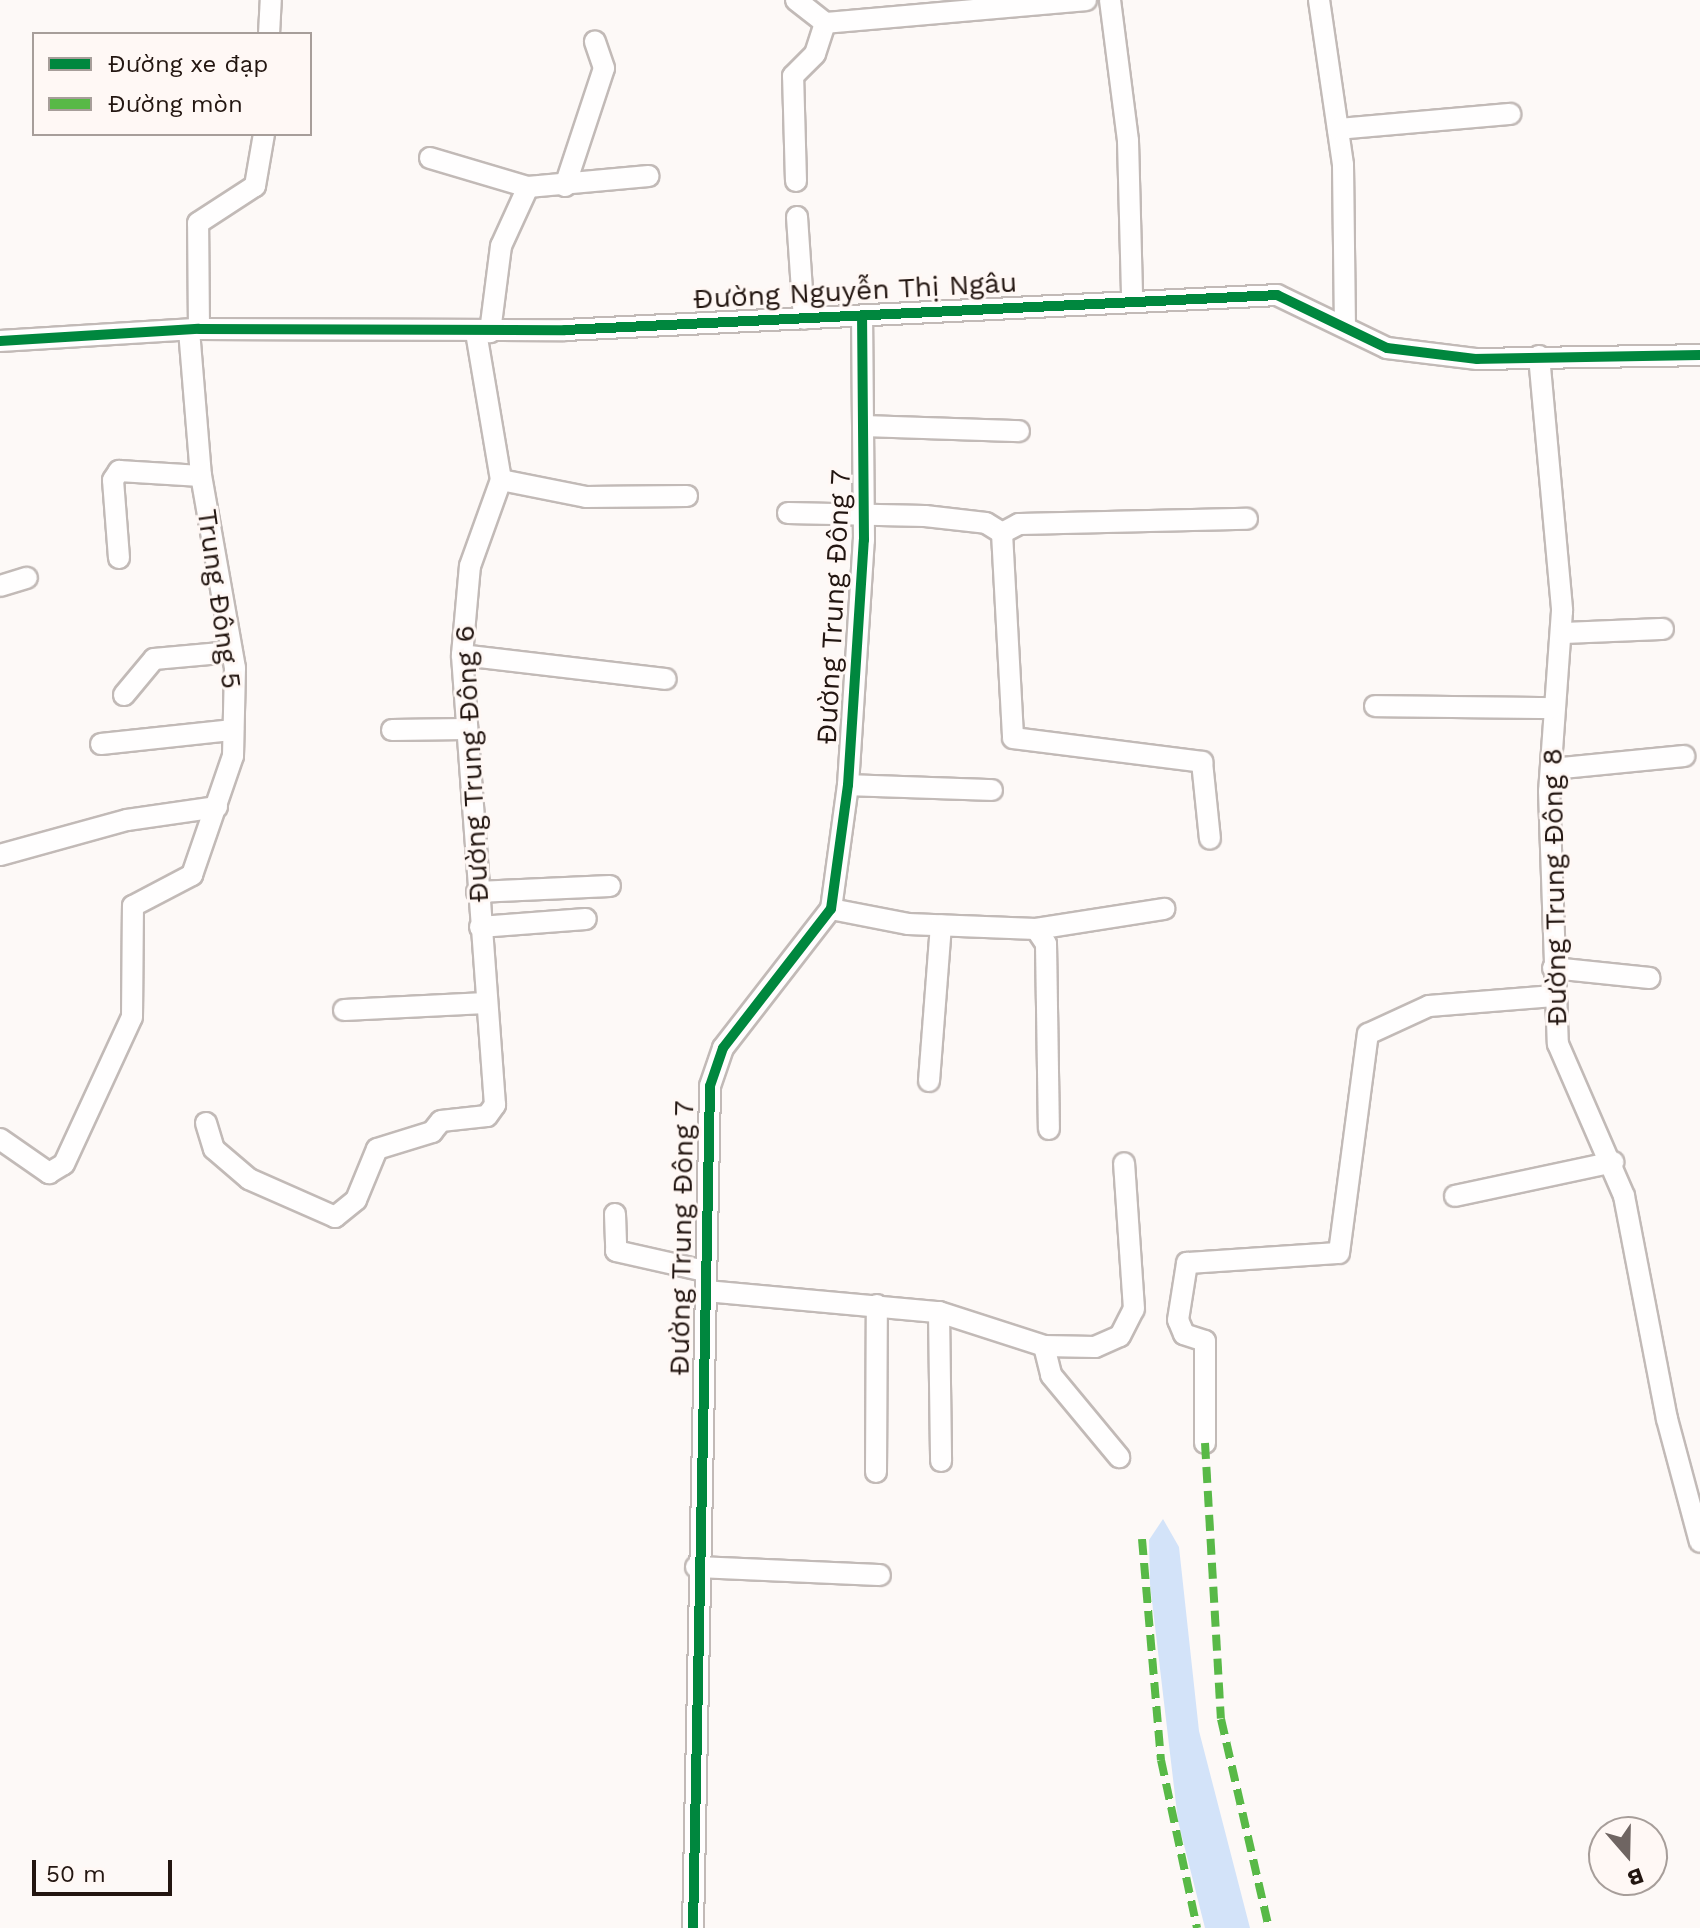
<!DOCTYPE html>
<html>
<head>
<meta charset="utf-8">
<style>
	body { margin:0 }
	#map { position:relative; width:1700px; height:1928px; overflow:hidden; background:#fdf9f7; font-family:"Work Sans",sans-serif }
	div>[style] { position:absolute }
	.water>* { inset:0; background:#d3e3f9 }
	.roads { filter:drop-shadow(2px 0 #c2bab7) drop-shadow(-2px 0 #c2bab7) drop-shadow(0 2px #c2bab7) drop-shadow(0 -2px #c2bab7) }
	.minor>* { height:20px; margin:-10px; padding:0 10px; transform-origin:10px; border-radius:10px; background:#fffefe }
	.quiet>* { height:8px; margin-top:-4px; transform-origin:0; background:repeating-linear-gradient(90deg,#58b947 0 16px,transparent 0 24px) }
	.cycleway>* { height:10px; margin:-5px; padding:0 5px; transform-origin:5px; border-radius:5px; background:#00873e }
	span { translate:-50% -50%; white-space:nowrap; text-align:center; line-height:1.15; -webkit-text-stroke:6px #fff8f5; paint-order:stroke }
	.street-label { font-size:28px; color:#231611 }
	.legend { position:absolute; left:32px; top:32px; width:280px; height:104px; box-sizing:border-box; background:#fff8f5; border:2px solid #a79e9a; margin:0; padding:10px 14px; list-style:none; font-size:24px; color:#231611 }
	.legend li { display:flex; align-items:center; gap:16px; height:40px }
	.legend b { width:40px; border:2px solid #a79e9a }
	.north { position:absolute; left:1588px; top:1816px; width:80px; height:80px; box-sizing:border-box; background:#fff8f5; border:2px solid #a79e9a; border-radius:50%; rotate:160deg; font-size:22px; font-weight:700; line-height:32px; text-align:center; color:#231611 }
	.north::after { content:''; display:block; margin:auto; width:28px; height:36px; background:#6f6562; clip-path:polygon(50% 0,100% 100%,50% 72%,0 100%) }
	.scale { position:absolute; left:32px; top:1860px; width:140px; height:36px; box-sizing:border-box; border:4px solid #231611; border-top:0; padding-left:10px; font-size:24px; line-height:28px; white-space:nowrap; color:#231611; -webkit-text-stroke:6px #fff8f5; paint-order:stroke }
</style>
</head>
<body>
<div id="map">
	<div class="water">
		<div style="clip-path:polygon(1163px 1519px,1179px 1547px,1199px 1731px,1250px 1928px,1205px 1928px,1178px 1821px,1150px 1584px,1149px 1540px)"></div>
	</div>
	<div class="roads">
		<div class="minor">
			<div style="left:796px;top:0;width:37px;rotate:38deg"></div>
			<div style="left:1110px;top:0;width:142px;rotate:82.7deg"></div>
			<div style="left:1128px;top:141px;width:157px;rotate:88.5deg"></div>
			<div style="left:1319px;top:0;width:167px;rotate:81.7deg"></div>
			<div style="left:1343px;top:165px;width:158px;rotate:89.3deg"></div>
			<div style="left:269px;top:34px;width:34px;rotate:-87deg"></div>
			<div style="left:1338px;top:129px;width:173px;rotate:-5deg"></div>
			<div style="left:430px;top:158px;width:102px;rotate:16.5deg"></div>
			<div style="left:528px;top:187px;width:65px;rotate:114.6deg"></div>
			<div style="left:501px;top:246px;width:87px;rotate:97.3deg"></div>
			<div style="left:796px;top:181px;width:105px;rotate:-91.6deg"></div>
			<div style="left:793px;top:76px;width:31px;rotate:-45deg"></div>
			<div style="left:815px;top:54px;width:33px;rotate:-72deg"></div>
			<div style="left:825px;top:23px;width:262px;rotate:-5deg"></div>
			<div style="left:565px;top:186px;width:124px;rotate:-71.7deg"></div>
			<div style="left:604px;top:68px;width:28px;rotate:-109deg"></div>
			<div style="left:528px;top:187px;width:121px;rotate:-5.2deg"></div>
			<div style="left:797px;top:217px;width:102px;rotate:86.1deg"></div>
			<div style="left:199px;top:329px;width:106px;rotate:-90.5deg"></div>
			<div style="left:198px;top:223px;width:68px;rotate:-33deg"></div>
			<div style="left:255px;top:186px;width:53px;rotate:-80.2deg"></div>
			<div style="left:0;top:341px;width:199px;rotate:-3.5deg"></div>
			<div style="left:199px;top:329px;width:366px;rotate:0.2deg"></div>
			<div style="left:565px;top:330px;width:713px;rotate:-2.81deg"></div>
			<div style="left:1277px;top:295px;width:122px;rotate:25.7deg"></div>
			<div style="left:1387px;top:348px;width:91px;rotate:7deg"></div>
			<div style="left:1477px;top:359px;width:223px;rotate:-1deg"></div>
			<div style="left:1539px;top:356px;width:256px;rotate:84.8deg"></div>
			<div style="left:1562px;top:611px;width:180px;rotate:94.1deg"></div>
			<div style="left:1549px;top:791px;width:253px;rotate:88deg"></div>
			<div style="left:1558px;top:1044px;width:166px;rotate:66.5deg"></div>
			<div style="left:1624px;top:1196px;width:227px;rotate:79.1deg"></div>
			<div style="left:1667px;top:1419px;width:127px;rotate:75deg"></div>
			<div style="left:866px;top:426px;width:153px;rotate:1.9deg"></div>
			<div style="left:501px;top:480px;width:87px;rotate:11.3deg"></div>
			<div style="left:586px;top:497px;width:101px;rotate:-0.6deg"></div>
			<div style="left:788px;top:513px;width:137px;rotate:1.3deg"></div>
			<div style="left:925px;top:516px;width:61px;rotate:6.5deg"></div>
			<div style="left:986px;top:523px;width:19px;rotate:32deg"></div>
			<div style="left:1002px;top:533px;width:205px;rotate:86.9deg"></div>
			<div style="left:1013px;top:738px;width:191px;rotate:7.2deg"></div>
			<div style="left:1202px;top:762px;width:77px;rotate:84.1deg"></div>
			<div style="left:1002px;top:533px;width:19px;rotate:-28deg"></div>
			<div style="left:1019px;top:524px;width:228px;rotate:-1.3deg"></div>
			<div style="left:119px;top:558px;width:78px;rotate:-94.4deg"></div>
			<div style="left:113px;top:480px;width:11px;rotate:-56deg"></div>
			<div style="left:119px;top:471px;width:82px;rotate:3.5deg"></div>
			<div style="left:0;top:586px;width:28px;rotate:-17deg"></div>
			<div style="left:1562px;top:633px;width:101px;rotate:-2.3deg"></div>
			<div style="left:462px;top:655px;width:205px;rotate:6.7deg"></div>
			<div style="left:124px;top:695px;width:47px;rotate:-50.2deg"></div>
			<div style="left:154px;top:659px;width:78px;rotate:-5.1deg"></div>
			<div style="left:1375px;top:706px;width:176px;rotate:0.7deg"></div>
			<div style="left:392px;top:730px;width:74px;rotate:-0.8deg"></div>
			<div style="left:101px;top:744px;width:133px;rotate:-6.1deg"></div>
			<div style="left:1552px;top:769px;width:133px;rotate:-5.6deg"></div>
			<div style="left:848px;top:785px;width:144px;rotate:2deg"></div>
			<div style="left:0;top:855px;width:132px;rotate:-15.4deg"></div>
			<div style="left:127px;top:820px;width:91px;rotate:-8.2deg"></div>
			<div style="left:477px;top:892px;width:133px;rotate:-2.6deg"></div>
			<div style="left:831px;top:909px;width:78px;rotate:11deg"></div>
			<div style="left:908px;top:924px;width:128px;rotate:2.2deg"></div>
			<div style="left:1036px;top:929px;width:130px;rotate:-8.9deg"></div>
			<div style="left:480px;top:927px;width:106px;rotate:-4.3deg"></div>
			<div style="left:1036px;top:929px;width:18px;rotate:56deg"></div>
			<div style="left:1046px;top:944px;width:185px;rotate:89.1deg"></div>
			<div style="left:1553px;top:968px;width:97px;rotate:5.9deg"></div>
			<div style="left:344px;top:1010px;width:142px;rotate:-2.8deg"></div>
			<div style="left:929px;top:1081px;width:156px;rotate:-85.6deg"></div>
			<div style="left:206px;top:1123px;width:27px;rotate:73deg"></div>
			<div style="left:214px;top:1149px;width:46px;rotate:40.6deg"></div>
			<div style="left:249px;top:1179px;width:94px;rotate:23.8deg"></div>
			<div style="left:335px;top:1217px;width:27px;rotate:-39deg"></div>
			<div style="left:356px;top:1200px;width:55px;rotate:-67.6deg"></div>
			<div style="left:377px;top:1149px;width:58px;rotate:-17.2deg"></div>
			<div style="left:432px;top:1132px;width:14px;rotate:-51deg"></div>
			<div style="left:441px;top:1121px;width:46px;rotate:-6.2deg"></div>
			<div style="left:487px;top:1116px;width:14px;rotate:-54deg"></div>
			<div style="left:495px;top:1105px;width:451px;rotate:-94.2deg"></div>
			<div style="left:462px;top:655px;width:89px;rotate:-84.9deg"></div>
			<div style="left:470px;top:566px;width:91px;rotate:-70.2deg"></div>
			<div style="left:501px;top:480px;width:150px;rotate:-99.6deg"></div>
			<div style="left:0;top:1139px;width:60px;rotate:34.8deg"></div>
			<div style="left:49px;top:1173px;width:17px;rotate:-31deg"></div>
			<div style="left:64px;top:1164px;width:162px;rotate:-65.2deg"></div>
			<div style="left:132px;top:1017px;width:111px;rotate:-89.5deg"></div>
			<div style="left:133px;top:906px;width:67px;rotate:-27.7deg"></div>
			<div style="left:192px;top:875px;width:126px;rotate:-71deg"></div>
			<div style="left:233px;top:756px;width:88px;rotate:-88.7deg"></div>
			<div style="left:235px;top:668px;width:195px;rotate:-100deg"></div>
			<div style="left:201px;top:476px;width:146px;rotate:-94.7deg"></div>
			<div style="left:1455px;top:1196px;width:162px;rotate:-12.1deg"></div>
			<div style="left:615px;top:1214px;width:37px;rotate:88deg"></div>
			<div style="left:616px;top:1251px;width:91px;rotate:12.7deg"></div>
			<div style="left:706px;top:1291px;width:234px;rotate:5.2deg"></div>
			<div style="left:939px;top:1312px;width:110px;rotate:17.9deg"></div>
			<div style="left:1044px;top:1346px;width:51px;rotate:1.1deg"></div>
			<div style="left:1095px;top:1347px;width:27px;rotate:-24deg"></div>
			<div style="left:1120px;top:1336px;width:30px;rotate:-63deg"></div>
			<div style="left:1134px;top:1309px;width:146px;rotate:-93.9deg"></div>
			<div style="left:939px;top:1312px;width:149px;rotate:89.2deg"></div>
			<div style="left:1044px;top:1346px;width:30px;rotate:76deg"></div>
			<div style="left:1051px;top:1375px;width:107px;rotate:50.3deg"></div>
			<div style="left:1205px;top:1443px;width:102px;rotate:-90deg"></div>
			<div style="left:1205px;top:1341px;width:22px;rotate:-162deg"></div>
			<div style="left:1184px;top:1334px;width:15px;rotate:-113deg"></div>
			<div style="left:1178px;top:1320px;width:58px;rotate:-81deg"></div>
			<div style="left:1187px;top:1263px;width:152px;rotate:-3.8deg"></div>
			<div style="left:1339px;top:1253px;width:221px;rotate:-82.5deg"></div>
			<div style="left:1368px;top:1034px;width:67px;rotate:-24.7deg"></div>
			<div style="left:1429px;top:1006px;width:125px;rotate:-4.6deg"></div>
			<div style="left:876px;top:1472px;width:167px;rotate:-89.7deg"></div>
			<div style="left:696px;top:1567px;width:184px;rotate:2.5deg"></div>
			<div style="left:693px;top:1928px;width:842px;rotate:-88.84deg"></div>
			<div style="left:710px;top:1086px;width:40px;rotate:-71.1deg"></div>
			<div style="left:723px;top:1048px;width:176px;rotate:-52.2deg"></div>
			<div style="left:831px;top:909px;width:125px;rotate:-82.2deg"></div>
			<div style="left:848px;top:785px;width:246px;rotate:-86.3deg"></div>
			<div style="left:864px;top:540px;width:223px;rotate:-90.5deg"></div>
		</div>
	</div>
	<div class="quiet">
		<div style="left:1205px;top:1443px;width:276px;rotate:86.7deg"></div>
		<div style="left:1221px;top:1719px;width:214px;rotate:77.1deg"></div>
		<div style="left:1142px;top:1539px;width:222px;rotate:85.1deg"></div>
		<div style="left:1161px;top:1760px;width:172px;rotate:77.9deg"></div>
	</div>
	<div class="cycleway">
		<div style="left:0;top:341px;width:199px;rotate:-3.5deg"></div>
		<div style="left:199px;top:329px;width:366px;rotate:0.2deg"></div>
		<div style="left:565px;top:330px;width:713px;rotate:-2.81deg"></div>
		<div style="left:1277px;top:295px;width:122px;rotate:25.7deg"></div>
		<div style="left:1387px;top:348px;width:91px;rotate:7deg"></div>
		<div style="left:1477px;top:359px;width:223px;rotate:-1deg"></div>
		<div style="left:693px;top:1928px;width:842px;rotate:-88.84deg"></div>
		<div style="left:710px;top:1086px;width:40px;rotate:-71.1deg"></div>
		<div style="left:723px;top:1048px;width:176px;rotate:-52.2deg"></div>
		<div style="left:831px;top:909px;width:125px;rotate:-82.2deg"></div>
		<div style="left:848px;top:785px;width:246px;rotate:-86.3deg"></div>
		<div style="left:864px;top:540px;width:223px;rotate:-90.5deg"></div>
	</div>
	<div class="street-label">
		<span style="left:855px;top:291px;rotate:-3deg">Đường Nguyễn Thị Ngâu</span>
		<span style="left:219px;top:599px;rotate:82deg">Trung Đông 5</span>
		<span style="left:834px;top:607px;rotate:-87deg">Đường Trung Đông 7</span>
		<span style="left:472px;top:764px;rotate:-93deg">Đường Trung Đông 6</span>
		<span style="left:1555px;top:887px;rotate:-91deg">Đường Trung Đông 8</span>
		<span style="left:682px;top:1238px;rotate:-89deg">Đường Trung Đông 7</span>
	</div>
	<ul class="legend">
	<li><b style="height:10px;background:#00873e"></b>Đường xe đạp</li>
	<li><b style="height:10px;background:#58b947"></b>Đường mòn</li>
	</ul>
	<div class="north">B</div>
	<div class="scale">50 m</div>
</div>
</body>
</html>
